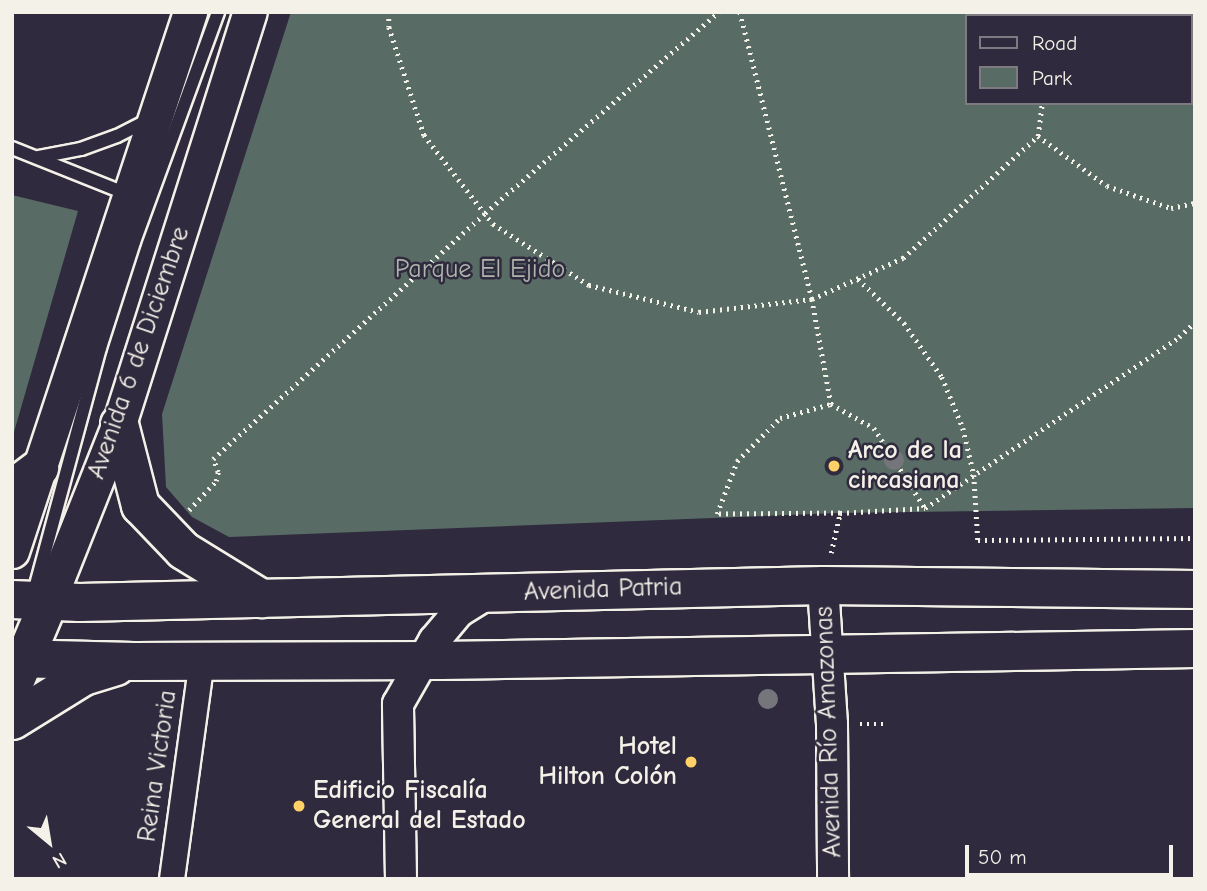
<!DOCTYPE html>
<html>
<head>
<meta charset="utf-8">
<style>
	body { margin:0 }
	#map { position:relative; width:1207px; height:891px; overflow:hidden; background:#2f2a3d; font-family:"Comic Neue",sans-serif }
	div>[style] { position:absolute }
	.green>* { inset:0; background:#586b64 }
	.path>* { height:4.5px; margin-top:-2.25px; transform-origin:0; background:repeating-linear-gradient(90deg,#f4f1e8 0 2px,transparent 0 7px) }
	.roads { filter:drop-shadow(2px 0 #f4f1e8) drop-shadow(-2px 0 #f4f1e8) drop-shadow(0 2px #f4f1e8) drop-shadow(0 -2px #f4f1e8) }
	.service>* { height:12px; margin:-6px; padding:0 6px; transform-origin:6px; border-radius:6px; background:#2f2a3d }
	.minor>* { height:24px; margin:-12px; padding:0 12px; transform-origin:12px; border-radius:12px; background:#2f2a3d }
	.tertiary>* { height:30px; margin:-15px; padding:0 15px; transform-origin:15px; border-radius:15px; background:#2f2a3d }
	.secondary>* { height:33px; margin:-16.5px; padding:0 16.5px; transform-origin:16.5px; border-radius:16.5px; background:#2f2a3d }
	.primary>* { height:37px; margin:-18.5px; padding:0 18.5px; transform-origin:18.5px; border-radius:18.5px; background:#2f2a3d }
	.trees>* { width:20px; height:20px; margin:-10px; border-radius:50%; background:#75767b }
	.dots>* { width:19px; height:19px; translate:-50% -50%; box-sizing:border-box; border:4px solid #2f2a3d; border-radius:50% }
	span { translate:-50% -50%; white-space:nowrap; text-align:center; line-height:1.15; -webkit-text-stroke:5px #2f2a3d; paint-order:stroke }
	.park-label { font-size:26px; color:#aeb5ad }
	.street-label { font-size:26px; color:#f4f1e8 }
	.poi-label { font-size:26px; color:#f4f1e8; font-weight:700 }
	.left { translate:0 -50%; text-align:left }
	.right { translate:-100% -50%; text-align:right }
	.frame { position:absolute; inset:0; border:14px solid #f4f1e8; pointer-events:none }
	.legend { position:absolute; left:965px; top:14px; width:228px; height:91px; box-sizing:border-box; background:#2f2a3d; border:2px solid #7e7a81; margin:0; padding:9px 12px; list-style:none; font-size:21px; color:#f4f1e8 }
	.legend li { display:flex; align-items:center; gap:14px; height:35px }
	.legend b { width:35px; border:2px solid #7e7a81 }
	.north { position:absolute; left:14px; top:807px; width:70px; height:70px; -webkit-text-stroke:5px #2f2a3d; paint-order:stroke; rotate:150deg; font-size:19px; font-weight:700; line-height:28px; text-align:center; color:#f4f1e8 }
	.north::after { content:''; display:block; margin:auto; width:24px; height:32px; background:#f4f1e8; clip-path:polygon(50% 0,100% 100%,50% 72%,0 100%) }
	.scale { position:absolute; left:965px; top:845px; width:208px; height:32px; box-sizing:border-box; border:4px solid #f4f1e8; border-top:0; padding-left:9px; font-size:21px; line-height:24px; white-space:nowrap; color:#f4f1e8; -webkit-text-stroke:5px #2f2a3d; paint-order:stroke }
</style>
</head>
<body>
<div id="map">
	<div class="green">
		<div style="clip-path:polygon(evenodd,291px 12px,1195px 12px,1195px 508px,840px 513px,229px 537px,192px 517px,166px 487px,162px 414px,291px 12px,967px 16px,1191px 16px,1191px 103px,967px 103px,967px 16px)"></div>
		<div style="clip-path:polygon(12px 195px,78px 211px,12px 439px)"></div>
	</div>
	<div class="path">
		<div style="left:389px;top:12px;width:15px;rotate:90deg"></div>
		<div style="left:389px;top:27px;width:114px;rotate:72deg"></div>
		<div style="left:424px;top:135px;width:113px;rotate:52.2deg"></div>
		<div style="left:493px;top:224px;width:114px;rotate:32.4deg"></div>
		<div style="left:589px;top:285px;width:113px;rotate:13.8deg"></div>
		<div style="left:699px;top:312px;width:114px;rotate:-6.6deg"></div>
		<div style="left:812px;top:299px;width:100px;rotate:-24.3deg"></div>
		<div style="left:903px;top:258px;width:182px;rotate:-42.1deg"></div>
		<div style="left:1038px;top:136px;width:33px;rotate:-83deg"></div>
		<div style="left:740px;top:12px;width:296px;rotate:75.9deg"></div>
		<div style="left:812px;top:299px;width:107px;rotate:79.7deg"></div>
		<div style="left:1055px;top:16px;width:4px;rotate:-76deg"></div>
		<div style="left:1038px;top:136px;width:85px;rotate:35.9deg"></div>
		<div style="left:1107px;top:186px;width:68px;rotate:19deg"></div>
		<div style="left:1171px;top:208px;width:25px;rotate:-12deg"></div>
		<div style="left:858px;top:279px;width:64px;rotate:43.7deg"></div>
		<div style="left:904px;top:323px;width:66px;rotate:54.9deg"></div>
		<div style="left:942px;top:377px;width:55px;rotate:67.6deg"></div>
		<div style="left:963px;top:428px;width:48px;rotate:76.8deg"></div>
		<div style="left:974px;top:475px;width:65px;rotate:86.5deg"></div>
		<div style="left:978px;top:540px;width:217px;rotate:-0.5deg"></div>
		<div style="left:189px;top:510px;width:40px;rotate:-47deg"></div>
		<div style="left:216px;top:481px;width:9px;rotate:-77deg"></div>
		<div style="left:218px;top:472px;width:14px;rotate:-111deg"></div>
		<div style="left:213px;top:459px;width:367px;rotate:-42.1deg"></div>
		<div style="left:485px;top:213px;width:308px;rotate:-40.7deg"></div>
		<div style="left:840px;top:513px;width:123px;rotate:179.5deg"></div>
		<div style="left:717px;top:514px;width:57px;rotate:-69.3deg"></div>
		<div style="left:737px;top:461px;width:61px;rotate:-45deg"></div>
		<div style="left:780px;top:418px;width:53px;rotate:-15.4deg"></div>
		<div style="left:831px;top:404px;width:49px;rotate:29.2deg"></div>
		<div style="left:874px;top:428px;width:95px;rotate:57.5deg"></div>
		<div style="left:831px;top:553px;width:41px;rotate:-77.3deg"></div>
		<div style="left:840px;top:513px;width:85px;rotate:-3.4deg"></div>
		<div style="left:925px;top:508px;width:306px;rotate:-33.9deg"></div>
		<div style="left:1179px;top:337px;width:22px;rotate:-43deg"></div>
		<div style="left:860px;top:724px;width:25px"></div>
	</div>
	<div class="roads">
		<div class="service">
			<div style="left:12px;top:148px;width:124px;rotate:21.8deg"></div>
			<div style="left:39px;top:157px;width:43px;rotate:-10.8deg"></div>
			<div style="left:81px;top:149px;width:38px;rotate:-20deg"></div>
			<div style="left:117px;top:136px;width:34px;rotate:-27deg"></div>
			<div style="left:33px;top:596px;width:257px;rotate:-74.9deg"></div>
			<div style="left:100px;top:348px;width:111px;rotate:-72.2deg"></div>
			<div style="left:134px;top:242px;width:245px;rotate:-69.9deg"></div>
		</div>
		<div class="minor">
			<div style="left:172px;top:879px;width:220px;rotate:-82.2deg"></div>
		</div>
		<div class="tertiary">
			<div style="left:823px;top:585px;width:139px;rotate:86.3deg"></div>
			<div style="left:832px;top:724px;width:155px;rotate:89.6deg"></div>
			<div style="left:401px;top:879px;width:175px;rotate:-91deg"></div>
			<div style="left:398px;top:704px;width:73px;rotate:-60.3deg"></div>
			<div style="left:434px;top:641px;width:38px;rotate:-50deg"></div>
			<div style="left:458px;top:612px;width:36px;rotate:-32deg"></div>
		</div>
		<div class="secondary">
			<div style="left:12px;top:551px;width:568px;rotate:-71.72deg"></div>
			<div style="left:48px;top:602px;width:192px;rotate:-68.3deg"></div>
			<div style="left:119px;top:424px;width:432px;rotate:-72.4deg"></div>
		</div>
		<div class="primary">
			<div style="left:119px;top:424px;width:84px;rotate:75.5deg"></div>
			<div style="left:140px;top:505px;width:62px;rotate:46.3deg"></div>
			<div style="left:183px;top:550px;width:92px;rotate:31.6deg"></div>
			<div style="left:12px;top:488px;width:34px;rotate:-37deg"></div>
			<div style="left:12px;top:599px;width:67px;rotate:2.6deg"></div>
			<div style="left:79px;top:602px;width:744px;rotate:-1.31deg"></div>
			<div style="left:823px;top:585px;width:372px;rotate:0.6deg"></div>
			<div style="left:12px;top:658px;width:121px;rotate:1.4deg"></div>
			<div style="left:133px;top:661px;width:307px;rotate:-0.2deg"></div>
			<div style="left:440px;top:660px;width:755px;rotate:-0.91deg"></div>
			<div style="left:12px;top:687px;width:92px;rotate:-67deg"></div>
			<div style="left:12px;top:720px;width:84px;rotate:-31.8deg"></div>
			<div style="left:83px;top:676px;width:34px;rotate:-17deg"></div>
		</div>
	</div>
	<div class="trees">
		<div style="left:894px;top:460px"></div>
		<div style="left:768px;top:699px"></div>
	</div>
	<div class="dots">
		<div style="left:834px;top:466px;background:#ffd166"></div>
		<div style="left:691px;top:762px;background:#ffd166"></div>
		<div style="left:299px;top:806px;background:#ffd166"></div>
	</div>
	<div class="park-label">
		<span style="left:480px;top:270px">Parque El Ejido</span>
	</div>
	<div class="street-label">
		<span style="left:139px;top:353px;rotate:-71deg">Avenida 6 de Diciembre</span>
		<span style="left:603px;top:590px;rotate:-2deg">Avenida Patria</span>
		<span style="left:829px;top:732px;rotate:-92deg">Avenida Río Amazonas</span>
		<span style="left:158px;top:766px;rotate:-82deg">Reina Victoria</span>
	</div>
	<div class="poi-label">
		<span class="left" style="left:848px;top:466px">Arco de la<br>circasiana</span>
		<span class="right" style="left:677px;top:762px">Hotel<br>Hilton Colón</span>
		<span class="left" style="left:313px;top:806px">Edificio Fiscalía<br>General del Estado</span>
	</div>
	<div class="frame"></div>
	<ul class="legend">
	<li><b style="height:9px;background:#2f2a3d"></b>Road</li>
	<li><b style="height:19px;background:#586b64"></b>Park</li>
	</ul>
	<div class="north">N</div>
	<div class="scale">50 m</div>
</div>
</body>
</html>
